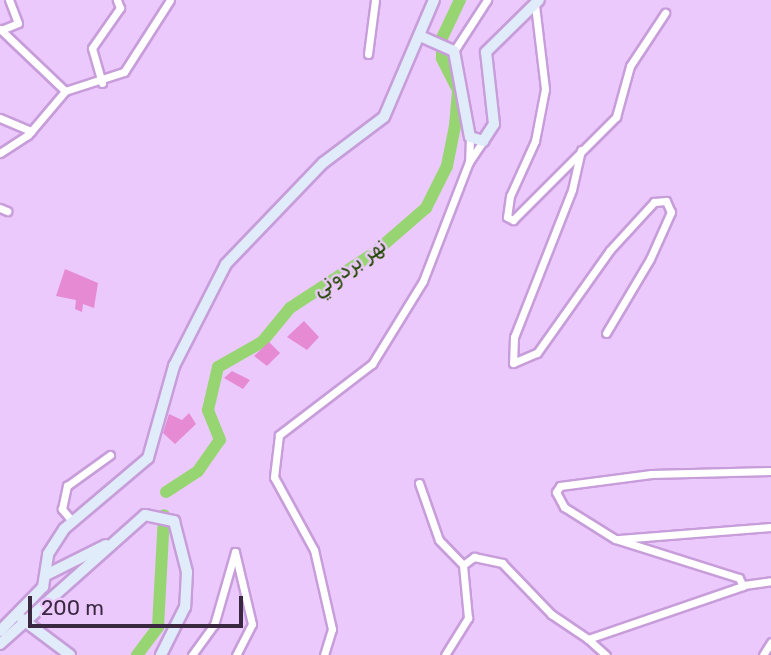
<!DOCTYPE html>
<html>
<head>
<meta charset="utf-8">
<style>
	body { margin:0 }
	#map { position:relative; width:771px; height:655px; overflow:hidden; background:#ecc9fc; font-family:Rubik,"Noto Sans Arabic",sans-serif }
	div>[style] { position:absolute }
	.river>* { height:12px; margin:-6px; padding:0 6px; transform-origin:6px; border-radius:6px; background:#97d573 }
	.building>* { inset:0; background:#e68ad3 }
	.roads { filter:drop-shadow(2px 0 #c79dda) drop-shadow(-2px 0 #c79dda) drop-shadow(0 2px #c79dda) drop-shadow(0 -2px #c79dda) }
	.street>* { height:7px; margin:-3.5px; padding:0 3.5px; transform-origin:3.5px; border-radius:3.5px; background:#fff }
	.secondary>* { height:10px; margin:-5px; padding:0 5px; transform-origin:5px; border-radius:5px; background:#e1ecfa }
	span { translate:-50% -50%; white-space:nowrap; text-align:center; line-height:1.15; -webkit-text-stroke:5px #ecc9fc; paint-order:stroke }
	.water-label { font-size:21px; color:#224800; font-style:italic }
	.scale { position:absolute; left:28px; top:596px; width:215px; height:32px; box-sizing:border-box; border:4px solid #392840; border-top:0; padding-left:9px; font-size:21px; line-height:24px; white-space:nowrap; color:#392840; -webkit-text-stroke:5px #ecc9fc; paint-order:stroke }
</style>
</head>
<body>
<div id="map">
	<div class="river">
		<div style="left:166px;top:492px;width:38px;rotate:-33deg"></div>
		<div style="left:198px;top:471px;width:38px;rotate:-55deg"></div>
		<div style="left:220px;top:440px;width:32px;rotate:-112deg"></div>
		<div style="left:208px;top:410px;width:44px;rotate:-76.9deg"></div>
		<div style="left:218px;top:367px;width:51px;rotate:-29.6deg"></div>
		<div style="left:262px;top:342px;width:44px;rotate:-50.5deg"></div>
		<div style="left:290px;top:308px;width:100px;rotate:-33.2deg"></div>
		<div style="left:374px;top:253px;width:69px;rotate:-40.9deg"></div>
		<div style="left:426px;top:208px;width:47px;rotate:-63.4deg"></div>
		<div style="left:447px;top:166px;width:41px;rotate:-78.7deg"></div>
		<div style="left:455px;top:126px;width:36px;rotate:-85deg"></div>
		<div style="left:458px;top:90px;width:36px;rotate:-117deg"></div>
		<div style="left:442px;top:58px;width:20px;rotate:-90deg"></div>
		<div style="left:442px;top:38px;width:42px;rotate:-64.7deg"></div>
		<div style="left:137px;top:655px;width:35px;rotate:-53deg"></div>
		<div style="left:158px;top:627px;width:112px;rotate:-86.9deg"></div>
	</div>
	<div class="building">
		<div style="clip-path:polygon(65px 269px,98px 283px,94px 308px,83px 304px,82px 312px,75px 309px,76px 300px,56px 296px)"></div>
		<div style="clip-path:polygon(304px 321px,319px 337px,307px 350px,287px 337px)"></div>
		<div style="clip-path:polygon(269px 342px,280px 353px,267px 366px,254px 356px)"></div>
		<div style="clip-path:polygon(232px 371px,250px 380px,243px 389px,224px 378px)"></div>
		<div style="clip-path:polygon(189px 413px,196px 424px,175px 444px,163px 433px,169px 414px,182px 420px)"></div>
	</div>
	<div class="roads">
		<div class="street">
			<div style="left:535px;top:5px;width:85px;rotate:83.2deg"></div>
			<div style="left:545px;top:89px;width:53px;rotate:100.9deg"></div>
			<div style="left:535px;top:141px;width:60px;rotate:114.4deg"></div>
			<div style="left:510px;top:196px;width:21px;rotate:98deg"></div>
			<div style="left:507px;top:217px;width:7px;rotate:27deg"></div>
			<div style="left:513px;top:220px;width:146px;rotate:-45deg"></div>
			<div style="left:616px;top:117px;width:53px;rotate:-74.6deg"></div>
			<div style="left:630px;top:66px;width:64px;rotate:-56.6deg"></div>
			<div style="left:0;top:29px;width:90px;rotate:43.6deg"></div>
			<div style="left:1px;top:30px;width:18px;rotate:-22deg"></div>
			<div style="left:18px;top:23px;width:25px;rotate:-111deg"></div>
			<div style="left:454px;top:51px;width:61px;rotate:-57.1deg"></div>
			<div style="left:368px;top:54px;width:54px;rotate:-82.6deg"></div>
			<div style="left:102px;top:83px;width:36px;rotate:-106deg"></div>
			<div style="left:92px;top:48px;width:49px;rotate:-55deg"></div>
			<div style="left:120px;top:8px;width:9px;rotate:-111deg"></div>
			<div style="left:0;top:118px;width:34px;rotate:23deg"></div>
			<div style="left:470px;top:137px;width:25px;rotate:92deg"></div>
			<div style="left:469px;top:162px;width:25px;rotate:-56deg"></div>
			<div style="left:581px;top:150px;width:41px;rotate:102.7deg"></div>
			<div style="left:572px;top:190px;width:158px;rotate:111.5deg"></div>
			<div style="left:514px;top:337px;width:26px;rotate:92deg"></div>
			<div style="left:513px;top:363px;width:26px;rotate:-23deg"></div>
			<div style="left:537px;top:353px;width:126px;rotate:-54.7deg"></div>
			<div style="left:610px;top:250px;width:65px;rotate:-47.5deg"></div>
			<div style="left:654px;top:202px;width:12px;rotate:-5deg"></div>
			<div style="left:666px;top:201px;width:12px;rotate:66deg"></div>
			<div style="left:671px;top:212px;width:51px;rotate:114.1deg"></div>
			<div style="left:650px;top:259px;width:86px;rotate:120.7deg"></div>
			<div style="left:0;top:153px;width:33px;rotate:-33deg"></div>
			<div style="left:28px;top:135px;width:57px;rotate:-49.9deg"></div>
			<div style="left:65px;top:91px;width:62px;rotate:-17.9deg"></div>
			<div style="left:124px;top:72px;width:85px;rotate:-57.4deg"></div>
			<div style="left:0;top:208px;width:8px;rotate:23deg"></div>
			<div style="left:419px;top:483px;width:60px;rotate:70.7deg"></div>
			<div style="left:439px;top:540px;width:35px;rotate:46deg"></div>
			<div style="left:72px;top:521px;width:16px;rotate:-130deg"></div>
			<div style="left:62px;top:509px;width:24px;rotate:-78deg"></div>
			<div style="left:67px;top:486px;width:53px;rotate:-35.8deg"></div>
			<div style="left:619px;top:539px;width:152px;rotate:-4.5deg"></div>
			<div style="left:744px;top:585px;width:27px;rotate:-8deg"></div>
			<div style="left:588px;top:639px;width:24px;rotate:42deg"></div>
			<div style="left:192px;top:655px;width:37px;rotate:-54deg"></div>
			<div style="left:214px;top:625px;width:76px;rotate:-74deg"></div>
			<div style="left:235px;top:552px;width:74px;rotate:76.7deg"></div>
			<div style="left:252px;top:624px;width:35px;rotate:117deg"></div>
			<div style="left:324px;top:655px;width:27px;rotate:-73deg"></div>
			<div style="left:332px;top:629px;width:81px;rotate:-102.8deg"></div>
			<div style="left:314px;top:550px;width:83px;rotate:-118.7deg"></div>
			<div style="left:274px;top:477px;width:42px;rotate:-83.2deg"></div>
			<div style="left:279px;top:435px;width:117px;rotate:-37.4deg"></div>
			<div style="left:372px;top:364px;width:97px;rotate:-58.4deg"></div>
			<div style="left:423px;top:281px;width:128px;rotate:-68.9deg"></div>
			<div style="left:445px;top:655px;width:44px;rotate:-58.1deg"></div>
			<div style="left:468px;top:618px;width:53px;rotate:-95.4deg"></div>
			<div style="left:463px;top:565px;width:14px;rotate:-36deg"></div>
			<div style="left:474px;top:557px;width:29px;rotate:12deg"></div>
			<div style="left:502px;top:563px;width:71px;rotate:46.1deg"></div>
			<div style="left:551px;top:614px;width:45px;rotate:34deg"></div>
			<div style="left:588px;top:639px;width:164px;rotate:-18.9deg"></div>
			<div style="left:743px;top:586px;width:9px;rotate:-117deg"></div>
			<div style="left:739px;top:578px;width:130px;rotate:-162.5deg"></div>
			<div style="left:615px;top:539px;width:60px;rotate:-147.9deg"></div>
			<div style="left:564px;top:507px;width:17px;rotate:-118deg"></div>
			<div style="left:556px;top:492px;width:7px;rotate:-56deg"></div>
			<div style="left:560px;top:486px;width:92px;rotate:-7.5deg"></div>
			<div style="left:651px;top:474px;width:120px;rotate:-1.4deg"></div>
			<div style="left:763px;top:655px;width:15px;rotate:-58deg"></div>
		</div>
		<div class="secondary">
			<div style="left:420px;top:36px;width:37px;rotate:24deg"></div>
			<div style="left:454px;top:51px;width:87px;rotate:79.5deg"></div>
			<div style="left:470px;top:137px;width:14px;rotate:17deg"></div>
			<div style="left:483px;top:141px;width:20px;rotate:-57deg"></div>
			<div style="left:494px;top:124px;width:72px;rotate:-96.3deg"></div>
			<div style="left:486px;top:52px;width:74px;rotate:-44.5deg"></div>
			<div style="left:46px;top:575px;width:67px;rotate:-26.6deg"></div>
			<div style="left:22px;top:619px;width:60px;rotate:36.9deg"></div>
			<div style="left:0;top:631px;width:62px;rotate:-45.7deg"></div>
			<div style="left:43px;top:587px;width:33px;rotate:-81deg"></div>
			<div style="left:48px;top:554px;width:30px;rotate:-57deg"></div>
			<div style="left:64px;top:529px;width:110px;rotate:-40.2deg"></div>
			<div style="left:148px;top:458px;width:96px;rotate:-74.2deg"></div>
			<div style="left:174px;top:366px;width:114px;rotate:-63deg"></div>
			<div style="left:226px;top:264px;width:140px;rotate:-46.2deg"></div>
			<div style="left:323px;top:163px;width:76px;rotate:-37deg"></div>
			<div style="left:384px;top:117px;width:127px;rotate:-66.9deg"></div>
			<div style="left:0;top:644px;width:194px;rotate:-41.7deg"></div>
			<div style="left:145px;top:515px;width:30px;rotate:12deg"></div>
			<div style="left:174px;top:521px;width:53px;rotate:75.7deg"></div>
			<div style="left:187px;top:572px;width:35px;rotate:93deg"></div>
			<div style="left:185px;top:607px;width:54px;rotate:116.6deg"></div>
		</div>
	</div>
	<div class="water-label">
		<span style="left:349px;top:267px;rotate:-35deg">نهر بردوني</span>
	</div>
	<div class="scale">200 m</div>
</div>
</body>
</html>
